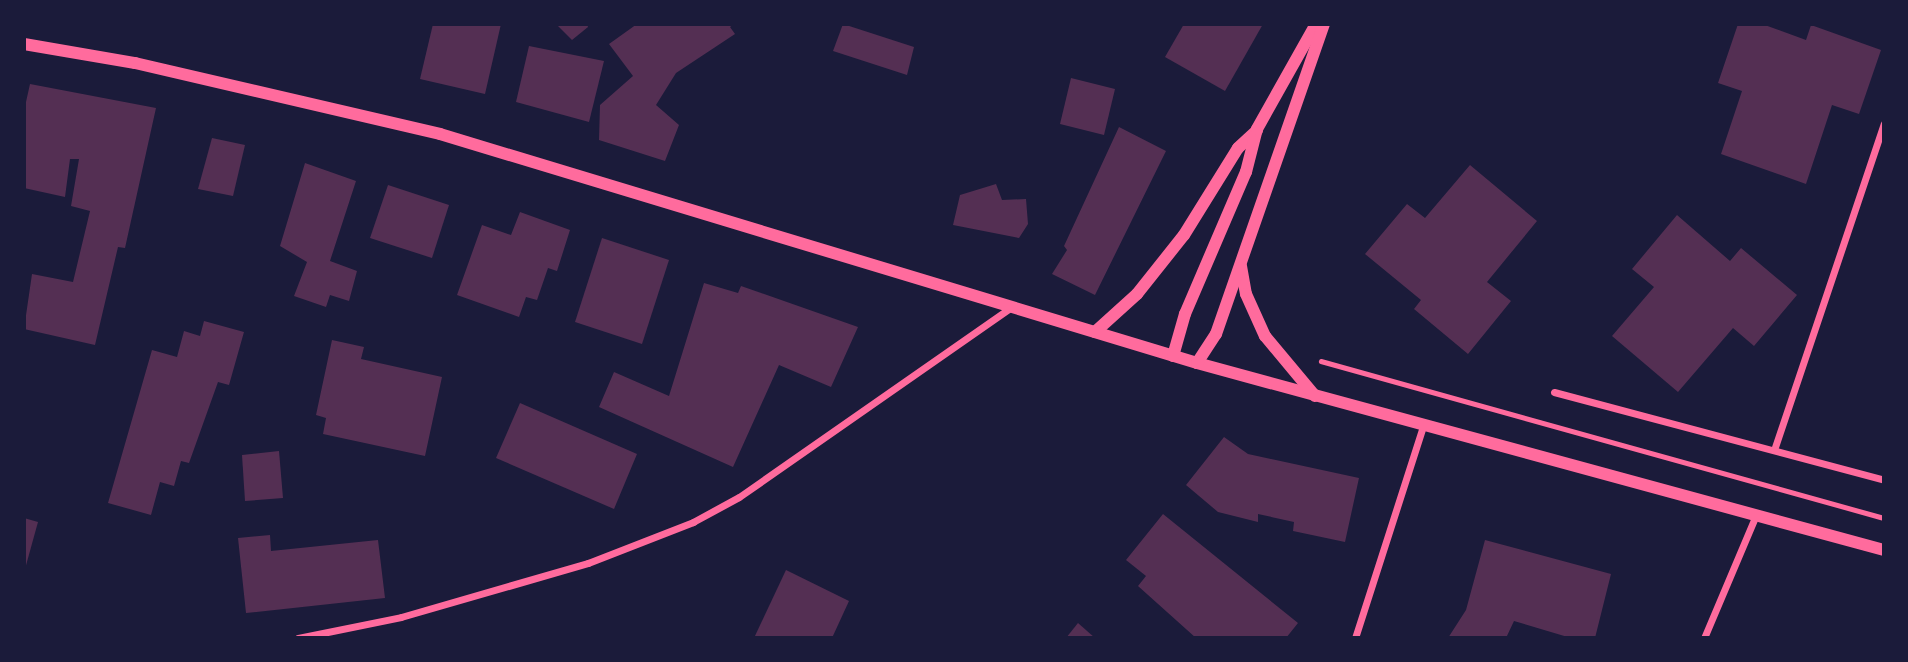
<!DOCTYPE html>
<html>
<head>
<meta charset="utf-8">
<style>
	body { margin:0 }
	#map { position:relative; width:1908px; height:662px; overflow:hidden; background:#1b1b3a; font-family:Helvetica,sans-serif }
	div>[style] { position:absolute }
	.building>* { inset:0; background:#542f53 }
	.path>* { height:4.5px; margin:-2.25px; padding:0 2.25px; transform-origin:2.25px; border-radius:2.25px; background:#ff6b9d }
	.minor>* { height:7px; margin:-3.5px; padding:0 3.5px; transform-origin:3.5px; border-radius:3.5px; background:#ff6b9d }
	.tertiary>* { height:12px; margin:-6px; padding:0 6px; transform-origin:6px; border-radius:6px; background:#ff6b9d }
	span { translate:-50% -50%; white-space:nowrap; text-align:center; line-height:1.15; -webkit-text-stroke:5px #1b1b3a; paint-order:stroke }
	.frame { position:absolute; inset:0; border:26px solid #1b1b3a; pointer-events:none }
</style>
</head>
<body>
<div id="map">
	<div class="building">
		<div style="clip-path:polygon(433px 24px,501px 24px,485px 94px,420px 79px)"></div>
		<div style="clip-path:polygon(556px 24px,587px 24px,588px 27px,572px 40px)"></div>
		<div style="clip-path:polygon(637px 24px,734px 24px,730px 27px,735px 34px,676px 73px,656px 105px,679px 125px,665px 161px,599px 140px,600px 105px,633px 76px,609px 44px)"></div>
		<div style="clip-path:polygon(843px 24px,914px 47px,907px 75px,833px 51px)"></div>
		<div style="clip-path:polygon(1184px 24px,1263px 24px,1225px 91px,1165px 57px)"></div>
		<div style="clip-path:polygon(1738px 24px,1762px 24px,1806px 40px,1811px 25px,1881px 50px,1859px 114px,1832px 105px,1806px 184px,1721px 154px,1742px 91px,1718px 83px)"></div>
		<div style="clip-path:polygon(529px 46px,604px 61px,589px 122px,516px 102px)"></div>
		<div style="clip-path:polygon(1071px 78px,1115px 89px,1104px 135px,1060px 124px)"></div>
		<div style="clip-path:polygon(30px 84px,156px 108px,125px 248px,118px 247px,95px 345px,24px 329px,32px 274px,73px 282px,90px 211px,71px 206px,79px 159px,70px 159px,65px 197px,24px 188px,24px 111px)"></div>
		<div style="clip-path:polygon(1119px 127px,1166px 151px,1095px 295px,1052px 274px,1067px 250px,1064px 246px)"></div>
		<div style="clip-path:polygon(212px 138px,245px 145px,233px 196px,198px 189px)"></div>
		<div style="clip-path:polygon(305px 163px,356px 181px,330px 261px,357px 271px,349px 301px,330px 295px,326px 307px,294px 296px,307px 262px,280px 246px)"></div>
		<div style="clip-path:polygon(1470px 165px,1537px 221px,1487px 282px,1511px 301px,1468px 354px,1414px 309px,1421px 300px,1365px 254px,1407px 204px,1425px 218px)"></div>
		<div style="clip-path:polygon(996px 184px,1002px 200px,1026px 199px,1028px 224px,1019px 238px,953px 225px,960px 195px)"></div>
		<div style="clip-path:polygon(388px 185px,449px 205px,432px 258px,370px 238px)"></div>
		<div style="clip-path:polygon(520px 212px,570px 230px,557px 271px,548px 268px,537px 300px,526px 297px,519px 317px,457px 295px,482px 225px,511px 235px)"></div>
		<div style="clip-path:polygon(1677px 215px,1730px 261px,1741px 248px,1797px 295px,1754px 346px,1733px 328px,1678px 392px,1612px 336px,1654px 287px,1632px 269px)"></div>
		<div style="clip-path:polygon(602px 238px,669px 260px,642px 344px,575px 322px)"></div>
		<div style="clip-path:polygon(704px 283px,738px 293px,741px 286px,858px 327px,831px 387px,779px 365px,733px 467px,599px 407px,614px 372px,669px 396px)"></div>
		<div style="clip-path:polygon(204px 321px,244px 332px,229px 385px,218px 382px,189px 463px,181px 461px,174px 486px,160px 482px,151px 515px,108px 503px,152px 350px,177px 357px,184px 331px,200px 336px)"></div>
		<div style="clip-path:polygon(332px 340px,364px 347px,361px 359px,442px 377px,425px 456px,323px 434px,326px 418px,316px 415px)"></div>
		<div style="clip-path:polygon(520px 403px,637px 454px,614px 509px,496px 458px)"></div>
		<div style="clip-path:polygon(1224px 437px,1248px 454px,1359px 478px,1345px 542px,1293px 531px,1294px 522px,1258px 514px,1258px 522px,1218px 512px,1186px 485px)"></div>
		<div style="clip-path:polygon(279px 451px,283px 498px,245px 501px,242px 455px)"></div>
		<div style="clip-path:polygon(1163px 514px,1298px 623px,1286px 638px,1196px 638px,1138px 586px,1146px 576px,1126px 560px)"></div>
		<div style="clip-path:polygon(24px 518px,38px 522px,25px 569px,24px 569px)"></div>
		<div style="clip-path:polygon(270px 535px,271px 551px,378px 540px,385px 598px,246px 613px,238px 538px)"></div>
		<div style="clip-path:polygon(1485px 540px,1611px 574px,1595px 638px,1571px 638px,1514px 621px,1506px 638px,1448px 638px,1466px 610px)"></div>
		<div style="clip-path:polygon(786px 570px,849px 601px,832px 638px,754px 638px)"></div>
		<div style="clip-path:polygon(1078px 623px,1095px 638px,1066px 638px)"></div>
	</div>
	<div class="path">
		<div style="left:1321px;top:361px;width:584px;rotate:15.58deg"></div>
	</div>
	<div class="minor">
		<div style="left:1554px;top:392px;width:342px;rotate:14.9deg"></div>
		<div style="left:1774px;top:450px;width:344px;rotate:-71.4deg"></div>
		<div style="left:298px;top:638px;width:105px;rotate:-11.5deg"></div>
		<div style="left:401px;top:617px;width:195px;rotate:-16.1deg"></div>
		<div style="left:588px;top:563px;width:113px;rotate:-21.3deg"></div>
		<div style="left:693px;top:522px;width:52px;rotate:-28.5deg"></div>
		<div style="left:739px;top:497px;width:332px;rotate:-34.9deg"></div>
		<div style="left:1355px;top:638px;width:223px;rotate:-72.2deg"></div>
		<div style="left:1704px;top:638px;width:134px;rotate:-67.1deg"></div>
	</div>
	<div class="tertiary">
		<div style="left:24px;top:44px;width:113px;rotate:9.7deg"></div>
		<div style="left:135px;top:63px;width:313px;rotate:13.1deg"></div>
		<div style="left:440px;top:134px;width:791px;rotate:16.83deg"></div>
		<div style="left:1197px;top:363px;width:712px;rotate:15.23deg"></div>
		<div style="left:1241px;top:266px;width:28px;rotate:80deg"></div>
		<div style="left:1246px;top:294px;width:46px;rotate:65.7deg"></div>
		<div style="left:1265px;top:336px;width:78px;rotate:50.2deg"></div>
		<div style="left:1095px;top:332px;width:57px;rotate:-42.1deg"></div>
		<div style="left:1137px;top:294px;width:75px;rotate:-51.5deg"></div>
		<div style="left:1184px;top:235px;width:102px;rotate:-58.2deg"></div>
		<div style="left:1238px;top:148px;width:26px;rotate:-43deg"></div>
		<div style="left:1173px;top:356px;width:44px;rotate:-74.1deg"></div>
		<div style="left:1185px;top:314px;width:155px;rotate:-66.8deg"></div>
		<div style="left:1246px;top:172px;width:44px;rotate:-75.7deg"></div>
		<div style="left:1257px;top:129px;width:120px;rotate:-60.7deg"></div>
		<div style="left:1197px;top:363px;width:35px;rotate:-57deg"></div>
		<div style="left:1216px;top:334px;width:328px;rotate:-70.8deg"></div>
	</div>
	<div class="frame"></div>
</div>
</body>
</html>
